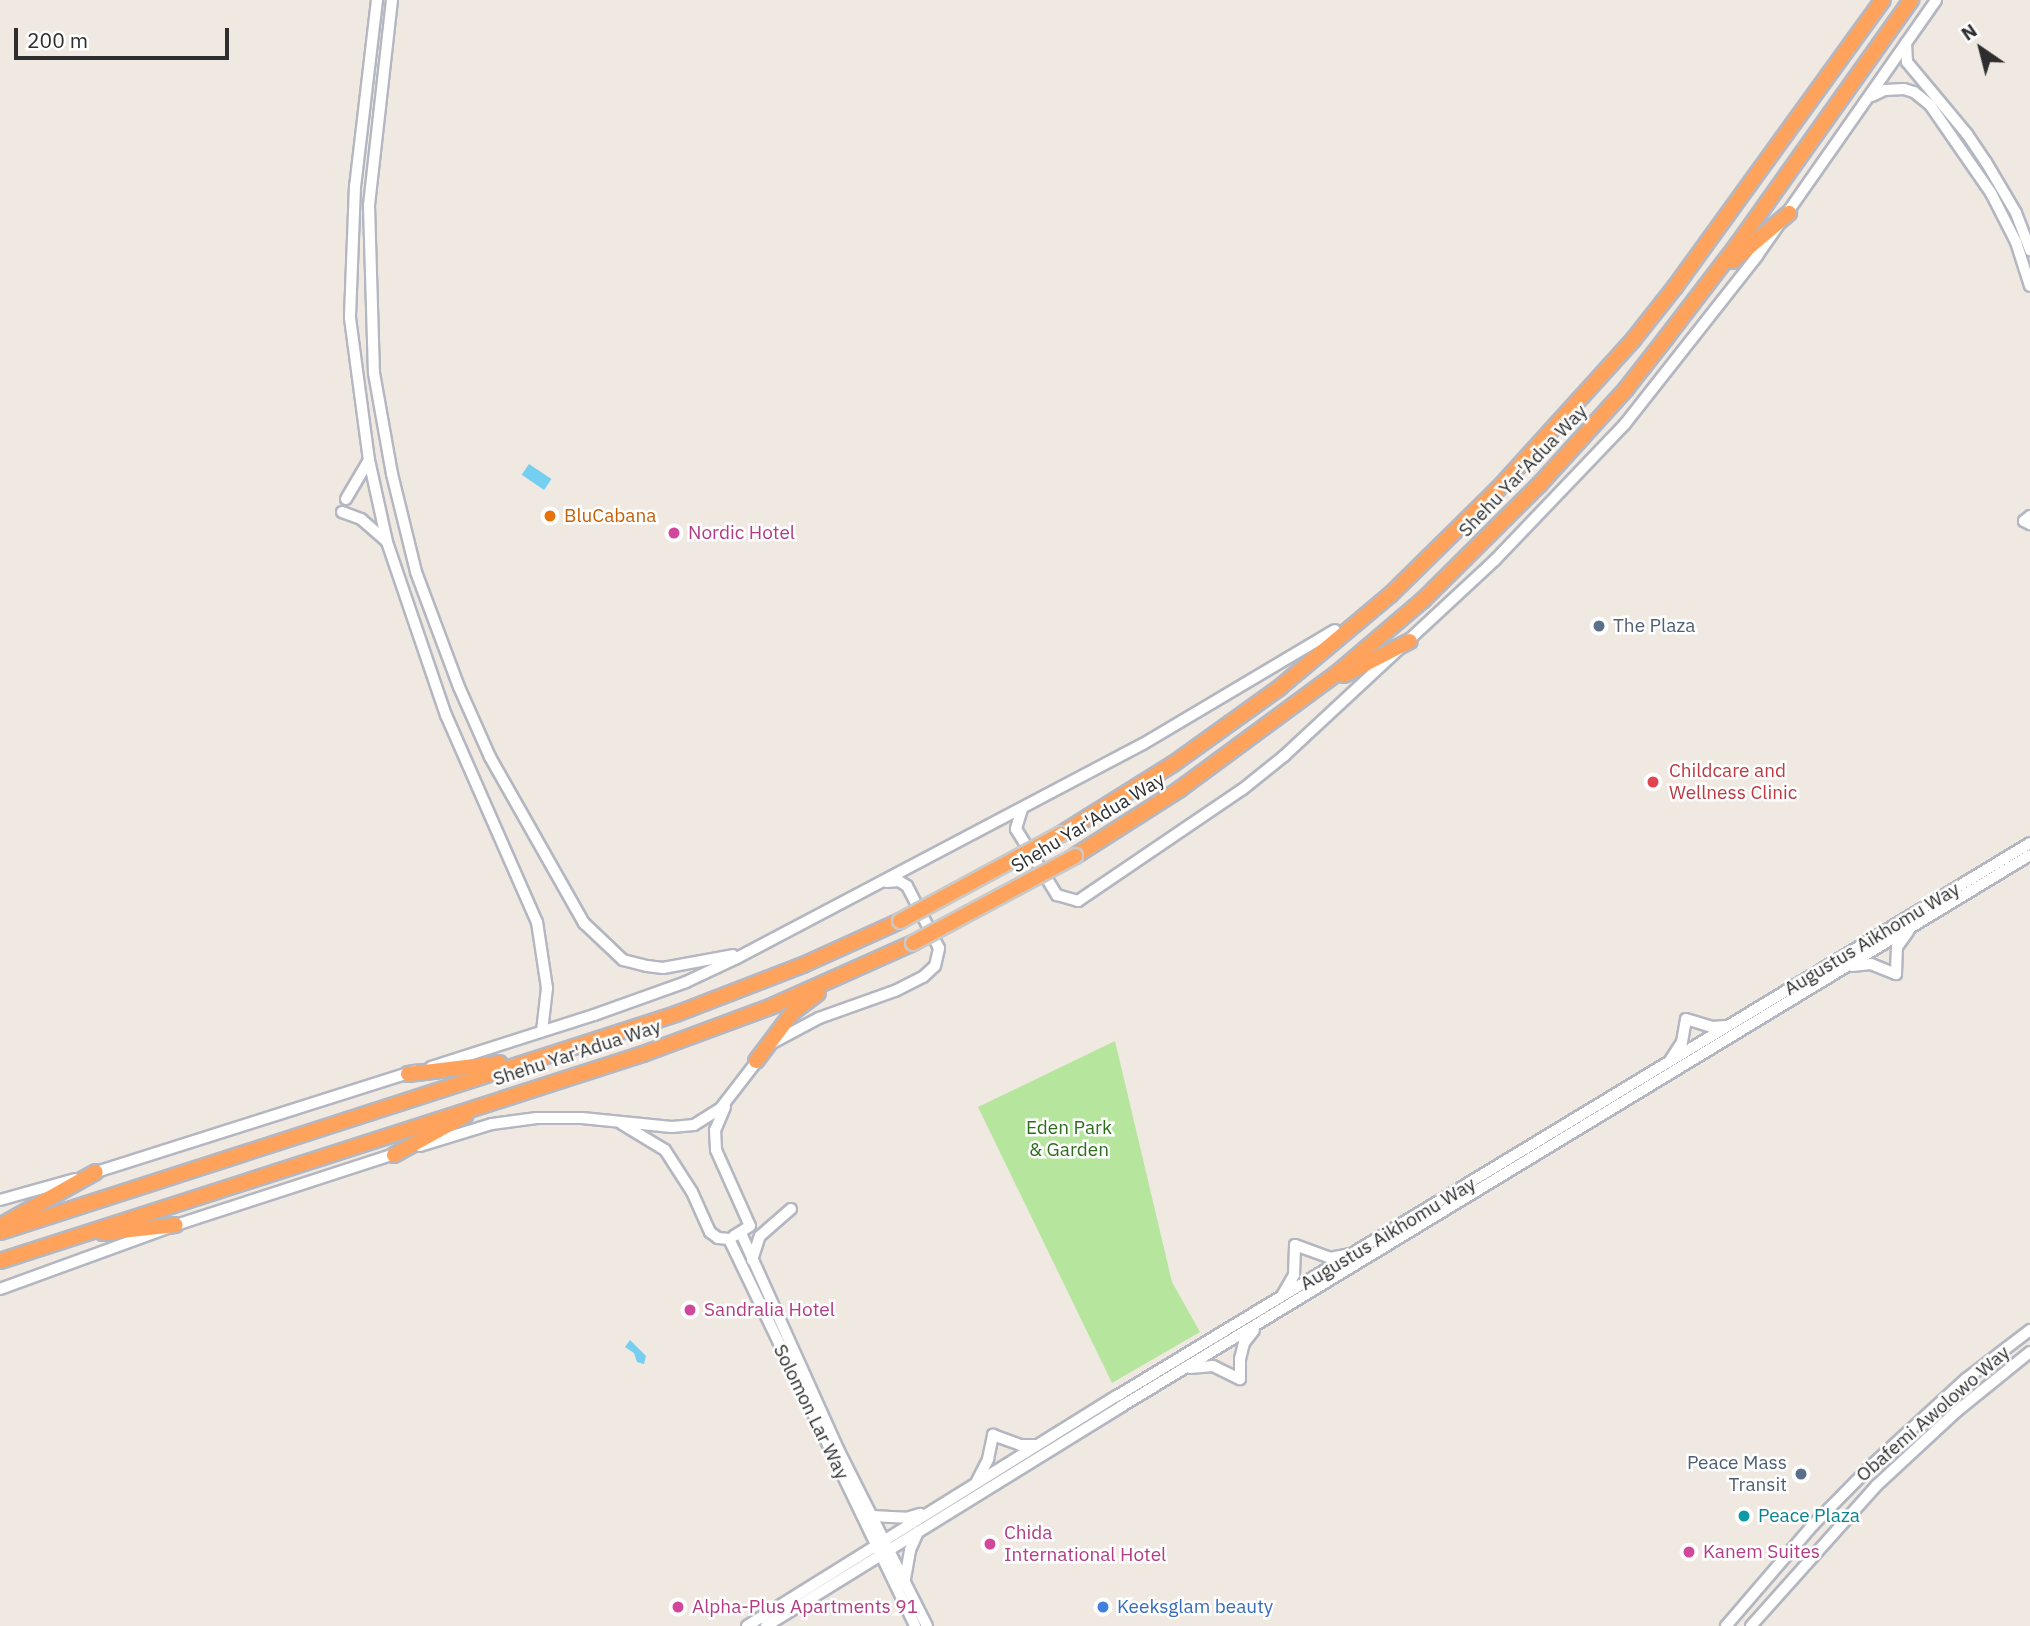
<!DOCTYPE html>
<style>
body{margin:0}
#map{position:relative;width:2030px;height:1626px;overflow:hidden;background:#efe9e1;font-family:"IBM Plex Sans",sans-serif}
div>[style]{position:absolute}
.green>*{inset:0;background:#b6e59e}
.water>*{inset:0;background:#75cff0;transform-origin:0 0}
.roads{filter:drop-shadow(2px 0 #b4b7c1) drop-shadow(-2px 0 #b4b7c1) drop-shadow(0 2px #b4b7c1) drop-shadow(0 -2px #b4b7c1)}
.secondary>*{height:10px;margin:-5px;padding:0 5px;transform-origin:5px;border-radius:5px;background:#fff}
.highway>*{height:14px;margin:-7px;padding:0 7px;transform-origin:7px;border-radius:7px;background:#ffa35c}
.bridges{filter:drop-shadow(2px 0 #c9c9c9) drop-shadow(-2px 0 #c9c9c9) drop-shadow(0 2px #c9c9c9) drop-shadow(0 -2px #c9c9c9)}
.highway-bridge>*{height:14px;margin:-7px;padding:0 7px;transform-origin:7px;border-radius:7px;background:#ffa35c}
.dots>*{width:19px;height:19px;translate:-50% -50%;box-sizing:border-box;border:4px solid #fff;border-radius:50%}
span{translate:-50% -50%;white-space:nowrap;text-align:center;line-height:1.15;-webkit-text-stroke:5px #fff;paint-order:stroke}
.street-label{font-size:19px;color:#2e2e2e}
.food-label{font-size:19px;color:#c56008}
.left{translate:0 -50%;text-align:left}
.hotel-label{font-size:19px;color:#b23c85}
.service-label{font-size:19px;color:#4e5e75}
.right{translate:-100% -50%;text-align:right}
.health-label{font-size:19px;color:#be3a42}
.park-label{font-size:19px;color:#2c6e1b}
.culture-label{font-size:19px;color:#0d838f}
.shop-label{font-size:19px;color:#366cbe}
.north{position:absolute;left:1946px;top:14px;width:70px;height:70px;-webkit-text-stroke:5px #fff;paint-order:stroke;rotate:325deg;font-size:19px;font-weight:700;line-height:28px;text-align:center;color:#2e2e2e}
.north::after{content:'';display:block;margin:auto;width:24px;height:32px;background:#2e2e2e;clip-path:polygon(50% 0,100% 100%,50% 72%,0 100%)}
.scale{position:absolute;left:14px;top:28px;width:215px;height:32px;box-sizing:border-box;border:4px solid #2e2e2e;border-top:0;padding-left:9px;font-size:21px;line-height:24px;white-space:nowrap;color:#2e2e2e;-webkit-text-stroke:5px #fff;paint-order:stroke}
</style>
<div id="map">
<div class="green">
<i style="clip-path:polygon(1115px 1041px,1172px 1282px,1200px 1332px,1112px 1383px,978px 1107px)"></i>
</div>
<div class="water">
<i style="left:529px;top:464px;width:27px;height:13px;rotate:34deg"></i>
<i style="clip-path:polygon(630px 1340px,646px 1356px,644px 1364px,637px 1362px,634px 1353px,625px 1347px)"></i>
</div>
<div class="roads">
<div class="secondary">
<i style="left:377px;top:0;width:187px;rotate:96.7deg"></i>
<i style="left:355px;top:186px;width:132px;rotate:92.2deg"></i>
<i style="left:350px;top:318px;width:143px;rotate:82.4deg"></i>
<i style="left:369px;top:460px;width:84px;rotate:77.6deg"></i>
<i style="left:387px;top:542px;width:183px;rotate:71.2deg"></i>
<i style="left:446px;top:715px;width:226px;rotate:66.3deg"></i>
<i style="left:537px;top:922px;width:67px;rotate:81.4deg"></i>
<i style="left:547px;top:988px;width:43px;rotate:96.6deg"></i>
<i style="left:392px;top:0;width:207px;rotate:96.4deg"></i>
<i style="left:369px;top:206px;width:167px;rotate:88.3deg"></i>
<i style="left:374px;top:373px;width:103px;rotate:79.9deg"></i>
<i style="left:392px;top:474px;width:101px;rotate:76.2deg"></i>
<i style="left:416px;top:572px;width:123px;rotate:69.5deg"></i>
<i style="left:459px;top:687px;width:77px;rotate:66.1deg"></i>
<i style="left:490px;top:757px;width:191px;rotate:60.5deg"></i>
<i style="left:584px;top:923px;width:54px;rotate:43.5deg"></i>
<i style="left:623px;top:960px;width:25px;rotate:14deg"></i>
<i style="left:647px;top:966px;width:16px;rotate:7deg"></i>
<i style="left:663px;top:968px;width:71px;rotate:-10.5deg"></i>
<i style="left:1906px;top:43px;width:19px;rotate:87deg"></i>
<i style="left:1907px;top:62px;width:94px;rotate:50.2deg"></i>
<i style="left:1967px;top:134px;width:34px;rotate:56deg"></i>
<i style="left:1986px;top:162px;width:59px;rotate:59.5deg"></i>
<i style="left:2016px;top:213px;width:40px;rotate:69deg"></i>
<i style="left:1872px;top:96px;width:14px;rotate:-25deg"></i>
<i style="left:1885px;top:90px;width:19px;rotate:-3deg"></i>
<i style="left:1904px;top:89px;width:10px;rotate:17deg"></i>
<i style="left:1914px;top:92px;width:21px;rotate:39deg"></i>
<i style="left:1930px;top:105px;width:107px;rotate:55.3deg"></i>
<i style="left:1991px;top:193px;width:55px;rotate:63deg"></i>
<i style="left:2016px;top:242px;width:46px;rotate:72.3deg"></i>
<i style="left:346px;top:499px;width:45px;rotate:-59.5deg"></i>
<i style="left:342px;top:512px;width:20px;rotate:20deg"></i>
<i style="left:361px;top:519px;width:32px;rotate:41deg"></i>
<i style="left:2030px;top:516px;width:8px;rotate:140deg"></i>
<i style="left:2024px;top:521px;width:7px;rotate:27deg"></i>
<i style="left:1022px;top:809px;width:21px;rotate:107deg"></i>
<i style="left:1016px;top:829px;width:78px;rotate:58.2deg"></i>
<i style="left:1057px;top:895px;width:22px;rotate:16deg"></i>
<i style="left:1078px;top:901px;width:199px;rotate:-34.2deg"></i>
<i style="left:1243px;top:789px;width:53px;rotate:-38.8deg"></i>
<i style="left:1284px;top:756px;width:288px;rotate:-42.9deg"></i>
<i style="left:1495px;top:560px;width:188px;rotate:-46.3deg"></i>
<i style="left:1625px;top:424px;width:214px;rotate:-51.8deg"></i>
<i style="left:1757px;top:256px;width:312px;rotate:-55deg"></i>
<i style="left:1852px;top:966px;width:19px;rotate:-6deg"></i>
<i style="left:1871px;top:964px;width:27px;rotate:22deg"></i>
<i style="left:1896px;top:974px;width:27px;rotate:-88deg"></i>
<i style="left:1897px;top:947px;width:19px;rotate:-54deg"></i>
<i style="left:774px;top:1042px;width:51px;rotate:-28.1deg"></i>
<i style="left:819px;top:1018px;width:81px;rotate:-19.6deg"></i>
<i style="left:895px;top:991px;width:31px;rotate:-27deg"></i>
<i style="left:923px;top:977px;width:16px;rotate:-43deg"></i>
<i style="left:935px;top:966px;width:18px;rotate:-77deg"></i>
<i style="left:939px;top:948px;width:70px;rotate:-117.3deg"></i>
<i style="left:907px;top:886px;width:9px;rotate:-148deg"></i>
<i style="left:899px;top:881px;width:12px;rotate:175deg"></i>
<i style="left:1671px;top:1059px;width:20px;rotate:-57deg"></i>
<i style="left:1682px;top:1042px;width:23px;rotate:-80deg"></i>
<i style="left:1686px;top:1019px;width:27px;rotate:17deg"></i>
<i style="left:1712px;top:1027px;width:14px;rotate:-4deg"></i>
<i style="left:431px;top:1067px;width:171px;rotate:-17.7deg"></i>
<i style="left:594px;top:1015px;width:98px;rotate:-19.7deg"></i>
<i style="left:686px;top:982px;width:54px;rotate:-25.1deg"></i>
<i style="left:735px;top:959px;width:461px;rotate:-27.8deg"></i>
<i style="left:1143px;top:744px;width:223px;rotate:-30.7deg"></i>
<i style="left:725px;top:1107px;width:25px;rotate:113deg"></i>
<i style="left:715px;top:1130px;width:20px;rotate:87deg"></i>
<i style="left:716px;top:1150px;width:83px;rotate:65.9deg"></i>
<i style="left:750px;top:1226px;width:19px;rotate:148deg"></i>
<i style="left:622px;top:1124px;width:50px;rotate:31.2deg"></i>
<i style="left:665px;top:1150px;width:50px;rotate:57.3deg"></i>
<i style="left:692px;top:1192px;width:44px;rotate:65.8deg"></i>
<i style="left:710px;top:1232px;width:10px;rotate:37deg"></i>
<i style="left:718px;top:1238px;width:11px;rotate:5deg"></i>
<i style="left:420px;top:1146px;width:75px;rotate:-17deg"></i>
<i style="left:492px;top:1124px;width:45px;rotate:-7.6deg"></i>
<i style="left:537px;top:1118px;width:45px"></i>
<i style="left:582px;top:1118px;width:90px;rotate:5.7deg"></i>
<i style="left:672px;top:1127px;width:22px;rotate:-5deg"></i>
<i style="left:694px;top:1125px;width:31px;rotate:-32deg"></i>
<i style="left:720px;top:1109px;width:67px;rotate:-52.3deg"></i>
<i style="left:90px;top:1174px;width:341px;rotate:-17.6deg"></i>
<i style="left:0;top:1200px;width:78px;rotate:-15.6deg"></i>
<i style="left:741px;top:1233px;width:237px;rotate:65.8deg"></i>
<i style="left:838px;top:1449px;width:198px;rotate:63.3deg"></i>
<i style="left:729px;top:1239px;width:429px;rotate:64.3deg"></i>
<i style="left:752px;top:1260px;width:25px;rotate:-72deg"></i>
<i style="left:760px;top:1236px;width:41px;rotate:-41.1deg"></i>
<i style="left:0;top:1289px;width:187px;rotate:-20deg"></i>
<i style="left:176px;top:1225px;width:237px;rotate:-18deg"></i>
<i style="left:1283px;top:1294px;width:22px;rotate:-60deg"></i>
<i style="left:1294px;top:1275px;width:30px;rotate:-88deg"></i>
<i style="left:1295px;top:1245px;width:37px;rotate:20deg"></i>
<i style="left:1330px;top:1258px;width:20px;rotate:-11deg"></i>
<i style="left:1190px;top:1368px;width:23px;rotate:-5deg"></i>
<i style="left:1213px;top:1366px;width:30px;rotate:26deg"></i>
<i style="left:1240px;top:1379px;width:20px;rotate:-90deg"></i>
<i style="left:1240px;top:1359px;width:16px;rotate:-76deg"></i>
<i style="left:1244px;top:1343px;width:16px;rotate:-52deg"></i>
<i style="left:977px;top:1481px;width:25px;rotate:-63deg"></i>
<i style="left:988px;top:1459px;width:25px;rotate:-78deg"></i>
<i style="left:993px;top:1435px;width:29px;rotate:20deg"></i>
<i style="left:1020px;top:1445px;width:17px"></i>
<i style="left:872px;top:1516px;width:34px;rotate:3deg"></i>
<i style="left:906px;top:1518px;width:15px;rotate:-16deg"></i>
<i style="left:905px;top:1579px;width:29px;rotate:-80deg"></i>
<i style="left:910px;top:1550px;width:20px;rotate:-66deg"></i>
<i style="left:747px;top:1626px;width:436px;rotate:-31.9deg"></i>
<i style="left:1117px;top:1396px;width:1067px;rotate:-31.2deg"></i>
<i style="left:766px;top:1626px;width:418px;rotate:-31.7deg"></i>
<i style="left:1122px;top:1406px;width:1062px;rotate:-31.25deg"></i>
<i style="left:1726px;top:1626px;width:133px;rotate:-49.3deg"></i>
<i style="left:1813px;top:1525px;width:84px;rotate:-45.5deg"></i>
<i style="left:1872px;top:1465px;width:127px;rotate:-42.5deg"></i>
<i style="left:1966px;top:1379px;width:81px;rotate:-37.4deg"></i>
<i style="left:1751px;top:1626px;width:188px;rotate:-48.2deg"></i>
<i style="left:1876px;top:1486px;width:110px;rotate:-42.8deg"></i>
<i style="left:1957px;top:1411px;width:94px;rotate:-38.9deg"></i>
</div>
<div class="highway">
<i style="left:1733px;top:261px;width:74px;rotate:-40.6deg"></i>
<i style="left:1344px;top:675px;width:74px;rotate:-27.3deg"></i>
<i style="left:1061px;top:834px;width:132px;rotate:-32deg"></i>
<i style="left:1173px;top:764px;width:130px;rotate:-35.6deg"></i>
<i style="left:1279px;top:688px;width:145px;rotate:-40deg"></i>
<i style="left:1390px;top:595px;width:151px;rotate:-44.5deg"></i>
<i style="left:1498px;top:489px;width:201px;rotate:-47.8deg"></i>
<i style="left:1633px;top:340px;width:68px;rotate:-51.6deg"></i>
<i style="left:1675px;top:287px;width:354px;rotate:-54.1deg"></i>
<i style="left:1075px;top:856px;width:125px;rotate:-32.5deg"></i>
<i style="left:1180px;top:789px;width:194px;rotate:-36.4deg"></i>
<i style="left:1336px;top:674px;width:114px;rotate:-40.4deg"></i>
<i style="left:1423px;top:600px;width:163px;rotate:-44.8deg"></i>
<i style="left:1539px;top:485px;width:130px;rotate:-47.8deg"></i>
<i style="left:1626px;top:389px;width:65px;rotate:-51.9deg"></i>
<i style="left:1666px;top:338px;width:117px;rotate:-52.6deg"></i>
<i style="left:1737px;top:245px;width:301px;rotate:-54.6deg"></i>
<i style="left:756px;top:1061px;width:61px;rotate:-52.9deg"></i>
<i style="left:793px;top:1012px;width:31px;rotate:-37deg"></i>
<i style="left:408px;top:1074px;width:92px;rotate:-6.9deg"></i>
<i style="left:394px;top:1155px;width:82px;rotate:-29.1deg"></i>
<i style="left:5px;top:1223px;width:104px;rotate:-29.3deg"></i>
<i style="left:0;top:1232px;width:710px;rotate:-17.87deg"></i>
<i style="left:676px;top:1014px;width:136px;rotate:-21.1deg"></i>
<i style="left:803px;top:965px;width:107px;rotate:-24.4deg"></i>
<i style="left:103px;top:1233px;width:73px;rotate:-6.3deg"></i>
<i style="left:0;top:1261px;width:675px;rotate:-17.84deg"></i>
<i style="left:643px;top:1054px;width:135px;rotate:-20.3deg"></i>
<i style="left:770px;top:1007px;width:157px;rotate:-24.1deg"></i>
</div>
</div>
<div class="bridges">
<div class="highway-bridge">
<i style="left:900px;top:921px;width:183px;rotate:-28.4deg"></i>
<i style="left:913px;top:943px;width:184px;rotate:-28.2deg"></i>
</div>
</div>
<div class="dots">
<i style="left:550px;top:516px;background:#e8710a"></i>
<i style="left:674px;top:533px;background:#d1479c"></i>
<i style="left:1599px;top:626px;background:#5c6f8a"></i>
<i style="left:1653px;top:782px;background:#e0444e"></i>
<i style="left:690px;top:1310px;background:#d1479c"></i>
<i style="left:1801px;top:1474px;background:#5c6f8a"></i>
<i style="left:1744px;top:1516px;background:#0f9aa8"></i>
<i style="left:990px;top:1544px;background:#d1479c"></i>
<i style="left:1689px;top:1552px;background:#d1479c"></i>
<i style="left:678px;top:1607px;background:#d1479c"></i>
<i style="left:1103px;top:1607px;background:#3f7fe0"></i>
</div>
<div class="street-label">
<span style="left:1523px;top:471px;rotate:-46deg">Shehu Yar'Adua Way</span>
<span style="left:1088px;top:823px;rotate:-31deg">Shehu Yar'Adua Way</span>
<span style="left:1872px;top:939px;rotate:-31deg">Augustus Aikhomu Way</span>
<span style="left:577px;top:1053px;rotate:-18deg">Shehu Yar'Adua Way</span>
<span style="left:1388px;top:1234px;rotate:-31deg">Augustus Aikhomu Way</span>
<span style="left:811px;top:1412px;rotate:64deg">Solomon Lar Way</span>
<span style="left:1933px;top:1414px;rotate:-41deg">Obafemi Awolowo Way</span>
</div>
<div class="food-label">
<span class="left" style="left:564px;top:516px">BluCabana</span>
</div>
<div class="hotel-label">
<span class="left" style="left:688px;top:533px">Nordic Hotel</span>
<span class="left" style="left:704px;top:1310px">Sandralia Hotel</span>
<span class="left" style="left:1004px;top:1544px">Chida<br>International Hotel</span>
<span class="left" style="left:1703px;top:1552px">Kanem Suites</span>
<span class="left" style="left:692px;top:1607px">Alpha-Plus Apartments 91</span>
</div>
<div class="service-label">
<span class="left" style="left:1613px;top:626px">The Plaza</span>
<span class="right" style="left:1787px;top:1474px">Peace Mass<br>Transit</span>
</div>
<div class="health-label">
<span class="left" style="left:1669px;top:782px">Childcare and<br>Wellness Clinic</span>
</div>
<div class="park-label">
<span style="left:1069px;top:1139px">Eden Park<br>&amp; Garden</span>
</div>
<div class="culture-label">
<span class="left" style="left:1758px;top:1516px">Peace Plaza</span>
</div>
<div class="shop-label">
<span class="left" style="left:1117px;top:1607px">Keeksglam beauty</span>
</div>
<div class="north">N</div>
<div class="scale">200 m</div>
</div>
